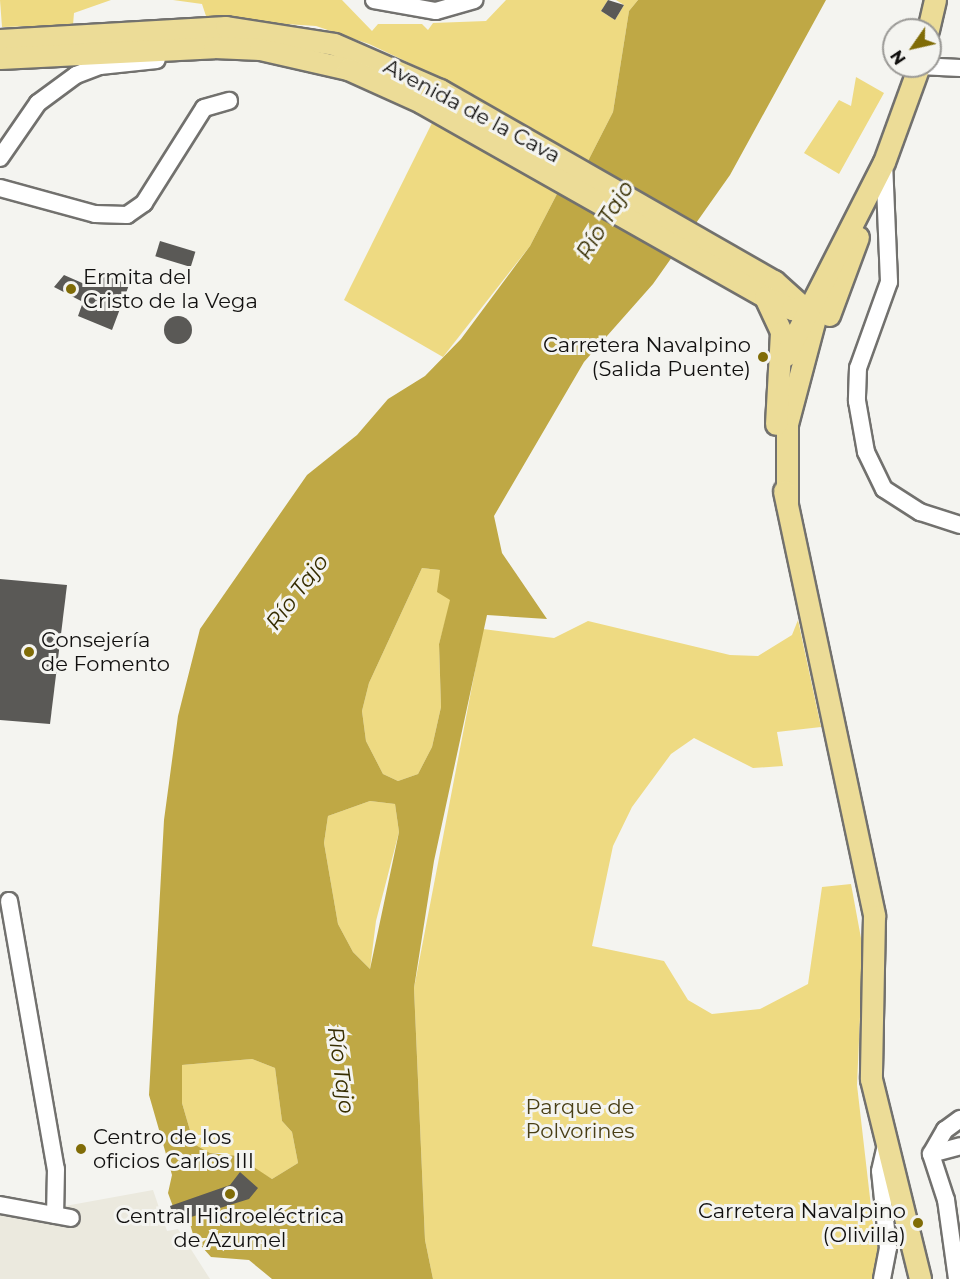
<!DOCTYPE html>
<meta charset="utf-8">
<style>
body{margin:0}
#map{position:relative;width:960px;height:1279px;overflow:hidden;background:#f4f4f0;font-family:Montserrat,sans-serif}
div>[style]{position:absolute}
.built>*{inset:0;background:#ebe9de}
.green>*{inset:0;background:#eeda82}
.water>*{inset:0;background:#bfa845}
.building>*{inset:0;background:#5a5956;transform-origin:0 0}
.round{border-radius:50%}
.roads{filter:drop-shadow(2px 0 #72716e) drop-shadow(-2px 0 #72716e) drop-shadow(0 2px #72716e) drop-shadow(0 -2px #72716e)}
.minor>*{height:16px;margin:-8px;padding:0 8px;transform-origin:8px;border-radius:8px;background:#fff}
.major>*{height:21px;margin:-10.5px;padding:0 10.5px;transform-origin:10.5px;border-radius:10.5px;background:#ecdc97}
.dots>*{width:16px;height:16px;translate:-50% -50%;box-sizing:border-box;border:3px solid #f4f4f0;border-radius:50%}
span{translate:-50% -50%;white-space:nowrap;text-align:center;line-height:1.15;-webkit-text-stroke:6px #f4f4f0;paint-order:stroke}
.street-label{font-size:21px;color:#121110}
.poi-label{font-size:21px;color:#121110}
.left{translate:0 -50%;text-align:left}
.right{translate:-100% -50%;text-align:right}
.park-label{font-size:21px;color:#493f16}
.water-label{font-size:22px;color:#362d01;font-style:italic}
.north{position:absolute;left:882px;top:18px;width:60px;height:60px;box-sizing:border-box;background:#f4f4f0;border:2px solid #9a9996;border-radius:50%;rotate:236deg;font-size:16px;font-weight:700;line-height:24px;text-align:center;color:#121110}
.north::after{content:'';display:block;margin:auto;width:21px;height:27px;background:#806c07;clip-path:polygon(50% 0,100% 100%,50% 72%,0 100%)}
</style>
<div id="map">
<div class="built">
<i style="clip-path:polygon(153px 1190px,167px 1231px,178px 1229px,210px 1279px,0 1279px,0 1197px,65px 1206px)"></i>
</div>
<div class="green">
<i style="clip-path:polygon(0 0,111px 0,74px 13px,73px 25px,2px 27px)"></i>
<i style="clip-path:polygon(173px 0,342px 0,372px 31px,378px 24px,422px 24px,428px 30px,433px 23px,486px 21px,506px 0,608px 0,601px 11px,615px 20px,624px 5px,616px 0,638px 0,629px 11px,613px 112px,588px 161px,452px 83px,369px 44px,316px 26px,207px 19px,202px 4px)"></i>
<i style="clip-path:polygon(856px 77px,884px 93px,839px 174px,804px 153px,839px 100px,851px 106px)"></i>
<i style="clip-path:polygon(433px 121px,558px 192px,530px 246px,443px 357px,344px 300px)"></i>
<i style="clip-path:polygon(422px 568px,440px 570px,451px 600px,439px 644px,441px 707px,432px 747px,418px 774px,398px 781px,383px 774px,366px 741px,362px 711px,369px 683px)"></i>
<i style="clip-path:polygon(798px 620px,821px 727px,777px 732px,783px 766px,753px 768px,694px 738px,671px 754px,632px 807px,613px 846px,592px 946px,664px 961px,688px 1000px,712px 1014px,760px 1009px,808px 984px,822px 887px,851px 884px,863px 949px,857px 1085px,873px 1224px,879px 1236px,874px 1279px,433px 1279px,425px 1240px,414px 988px,483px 629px,554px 638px,588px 621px,730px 655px,758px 656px,792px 635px)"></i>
<i style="clip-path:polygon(370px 801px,395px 804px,399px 832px,376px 921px,370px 969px,353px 952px,338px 924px,324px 843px,328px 816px)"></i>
<i style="clip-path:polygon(252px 1059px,275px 1068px,282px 1121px,292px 1132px,298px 1163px,272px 1179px,227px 1153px,210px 1153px,194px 1144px,182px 1103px,182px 1065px)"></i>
</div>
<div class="water">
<i style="clip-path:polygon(evenodd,638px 0,826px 0,730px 175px,653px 284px,584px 362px,494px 516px,502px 553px,547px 619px,487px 615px,434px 861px,414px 988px,425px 1240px,433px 1279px,272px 1279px,249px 1260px,211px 1257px,194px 1238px,189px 1220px,179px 1223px,168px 1193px,172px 1175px,149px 1095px,164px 820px,178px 716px,200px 629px,307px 475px,357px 435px,388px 399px,425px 376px,461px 339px,530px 246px,558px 192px,588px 161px,613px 112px,629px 11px,638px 0,422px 568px,440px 570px,437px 592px,450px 600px,439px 644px,441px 707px,432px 747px,418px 774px,398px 781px,383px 774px,366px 741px,362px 711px,369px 683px,422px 568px,638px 0,370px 801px,395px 804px,399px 832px,370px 969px,353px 952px,338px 924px,324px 843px,328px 816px,370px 801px,638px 0,252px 1059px,275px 1068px,282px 1121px,292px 1132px,298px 1163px,272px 1179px,237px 1156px,210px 1153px,194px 1144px,182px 1103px,182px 1065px,252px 1059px)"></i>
</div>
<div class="building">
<i style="clip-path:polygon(608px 0,624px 5px,615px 20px,601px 11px)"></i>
<i style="left:160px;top:241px;width:37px;height:16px;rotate:17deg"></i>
<i style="clip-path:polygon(95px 271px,129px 285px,112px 330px,78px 316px,83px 302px,54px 287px,64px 275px,89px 286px)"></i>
<i class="round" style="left:164px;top:316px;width:28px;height:28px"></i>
<i style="clip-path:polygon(0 579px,67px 585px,50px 724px,0 720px)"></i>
<i style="clip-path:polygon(240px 1172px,258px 1188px,249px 1199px,175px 1222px,170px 1206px,230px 1185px)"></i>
</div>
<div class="roads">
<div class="minor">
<i style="left:374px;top:0;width:63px;rotate:10.1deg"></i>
<i style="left:436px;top:11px;width:40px;rotate:-16deg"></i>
<i style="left:919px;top:66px;width:41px;rotate:2.8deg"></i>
<i style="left:0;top:158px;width:67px;rotate:-55.4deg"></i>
<i style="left:38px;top:103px;width:47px;rotate:-36.4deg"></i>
<i style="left:76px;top:75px;width:26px;rotate:-21deg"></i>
<i style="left:100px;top:66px;width:57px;rotate:-6deg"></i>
<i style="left:884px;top:162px;width:120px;rotate:87.6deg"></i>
<i style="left:889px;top:282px;width:91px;rotate:109.8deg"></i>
<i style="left:858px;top:368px;width:33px;rotate:92deg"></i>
<i style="left:857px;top:401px;width:52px;rotate:80deg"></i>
<i style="left:866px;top:452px;width:41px;rotate:64.1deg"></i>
<i style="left:884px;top:489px;width:43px;rotate:32.6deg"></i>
<i style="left:920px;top:512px;width:42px;rotate:18deg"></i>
<i style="left:0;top:188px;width:98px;rotate:15.3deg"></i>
<i style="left:95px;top:214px;width:32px;rotate:2deg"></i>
<i style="left:127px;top:215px;width:21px;rotate:-35deg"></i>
<i style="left:144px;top:203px;width:112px;rotate:-57.7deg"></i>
<i style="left:204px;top:108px;width:26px;rotate:-16deg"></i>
<i style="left:9px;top:901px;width:272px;rotate:80.1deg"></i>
<i style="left:56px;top:1169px;width:46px;rotate:91.2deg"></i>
<i style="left:931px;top:1154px;width:30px;rotate:-15deg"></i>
<i style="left:0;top:1205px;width:72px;rotate:10.4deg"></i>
<i style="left:882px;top:1279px;width:32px;rotate:-79deg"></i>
<i style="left:888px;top:1248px;width:77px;rotate:-95.9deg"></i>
<i style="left:880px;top:1171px;width:26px;rotate:-77deg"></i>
<i style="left:957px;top:1279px;width:80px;rotate:-97.9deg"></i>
<i style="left:946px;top:1200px;width:48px;rotate:-108.1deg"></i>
<i style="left:931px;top:1154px;width:28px;rotate:-60deg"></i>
<i style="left:945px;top:1130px;width:19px;rotate:-36deg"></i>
</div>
<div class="major">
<i style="left:928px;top:30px;width:31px;rotate:-77deg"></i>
<i style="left:0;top:40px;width:226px;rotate:-3.3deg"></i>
<i style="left:226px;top:27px;width:109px;rotate:8.9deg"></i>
<i style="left:334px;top:44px;width:116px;rotate:23.5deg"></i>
<i style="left:440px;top:90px;width:385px;rotate:29.8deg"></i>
<i style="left:774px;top:281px;width:55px;rotate:42.1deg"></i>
<i style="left:815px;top:318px;width:110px;rotate:104.8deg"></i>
<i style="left:787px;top:424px;width:80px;rotate:90deg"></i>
<i style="left:0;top:58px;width:214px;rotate:-2.9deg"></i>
<i style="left:214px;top:47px;width:46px;rotate:2.5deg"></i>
<i style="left:260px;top:49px;width:90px;rotate:12.8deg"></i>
<i style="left:348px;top:69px;width:80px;rotate:24.3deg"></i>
<i style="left:421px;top:102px;width:395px;rotate:29.5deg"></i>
<i style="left:765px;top:297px;width:30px;rotate:24deg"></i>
<i style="left:792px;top:309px;width:40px;rotate:-10deg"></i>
<i style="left:765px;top:297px;width:38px;rotate:65deg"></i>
<i style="left:781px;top:332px;width:92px;rotate:93.1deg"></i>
<i style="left:829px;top:315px;width:83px;rotate:-69.6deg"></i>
<i style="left:785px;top:356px;width:218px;rotate:-63deg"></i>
<i style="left:884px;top:162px;width:102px;rotate:-70deg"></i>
<i style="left:784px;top:491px;width:434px;rotate:78deg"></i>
<i style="left:874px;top:916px;width:163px;rotate:91.1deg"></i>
<i style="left:871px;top:1079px;width:206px;rotate:76.2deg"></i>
</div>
</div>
<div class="dots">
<i style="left:71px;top:289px;background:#806c07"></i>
<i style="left:763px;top:357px;background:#806c07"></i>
<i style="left:29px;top:652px;background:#806c07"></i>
<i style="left:81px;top:1149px;background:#806c07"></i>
<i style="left:230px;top:1194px;background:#806c07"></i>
<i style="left:918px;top:1223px;background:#806c07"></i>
</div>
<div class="street-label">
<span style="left:472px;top:111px;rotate:28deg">Avenida de la Cava</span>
</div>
<div class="poi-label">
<span class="left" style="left:83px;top:289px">Ermita del<br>Cristo de la Vega</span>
<span class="right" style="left:751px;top:357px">Carretera Navalpino<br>(Salida Puente)</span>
<span class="left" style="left:41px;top:652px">Consejería<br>de Fomento</span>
<span class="left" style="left:93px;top:1149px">Centro de los<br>oficios Carlos III</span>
<span class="right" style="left:906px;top:1223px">Carretera Navalpino<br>(Olivilla)</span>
<span style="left:230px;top:1228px">Central Hidroeléctrica<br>de Azumel</span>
</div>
<div class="park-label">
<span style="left:580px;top:1119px">Parque de<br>Polvorines</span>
</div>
<div class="water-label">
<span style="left:605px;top:220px;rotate:-58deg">Río Tajo</span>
<span style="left:297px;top:592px;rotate:-53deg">Río Tajo</span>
<span style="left:341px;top:1070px;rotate:82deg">Río Tajo</span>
</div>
<div class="north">N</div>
</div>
